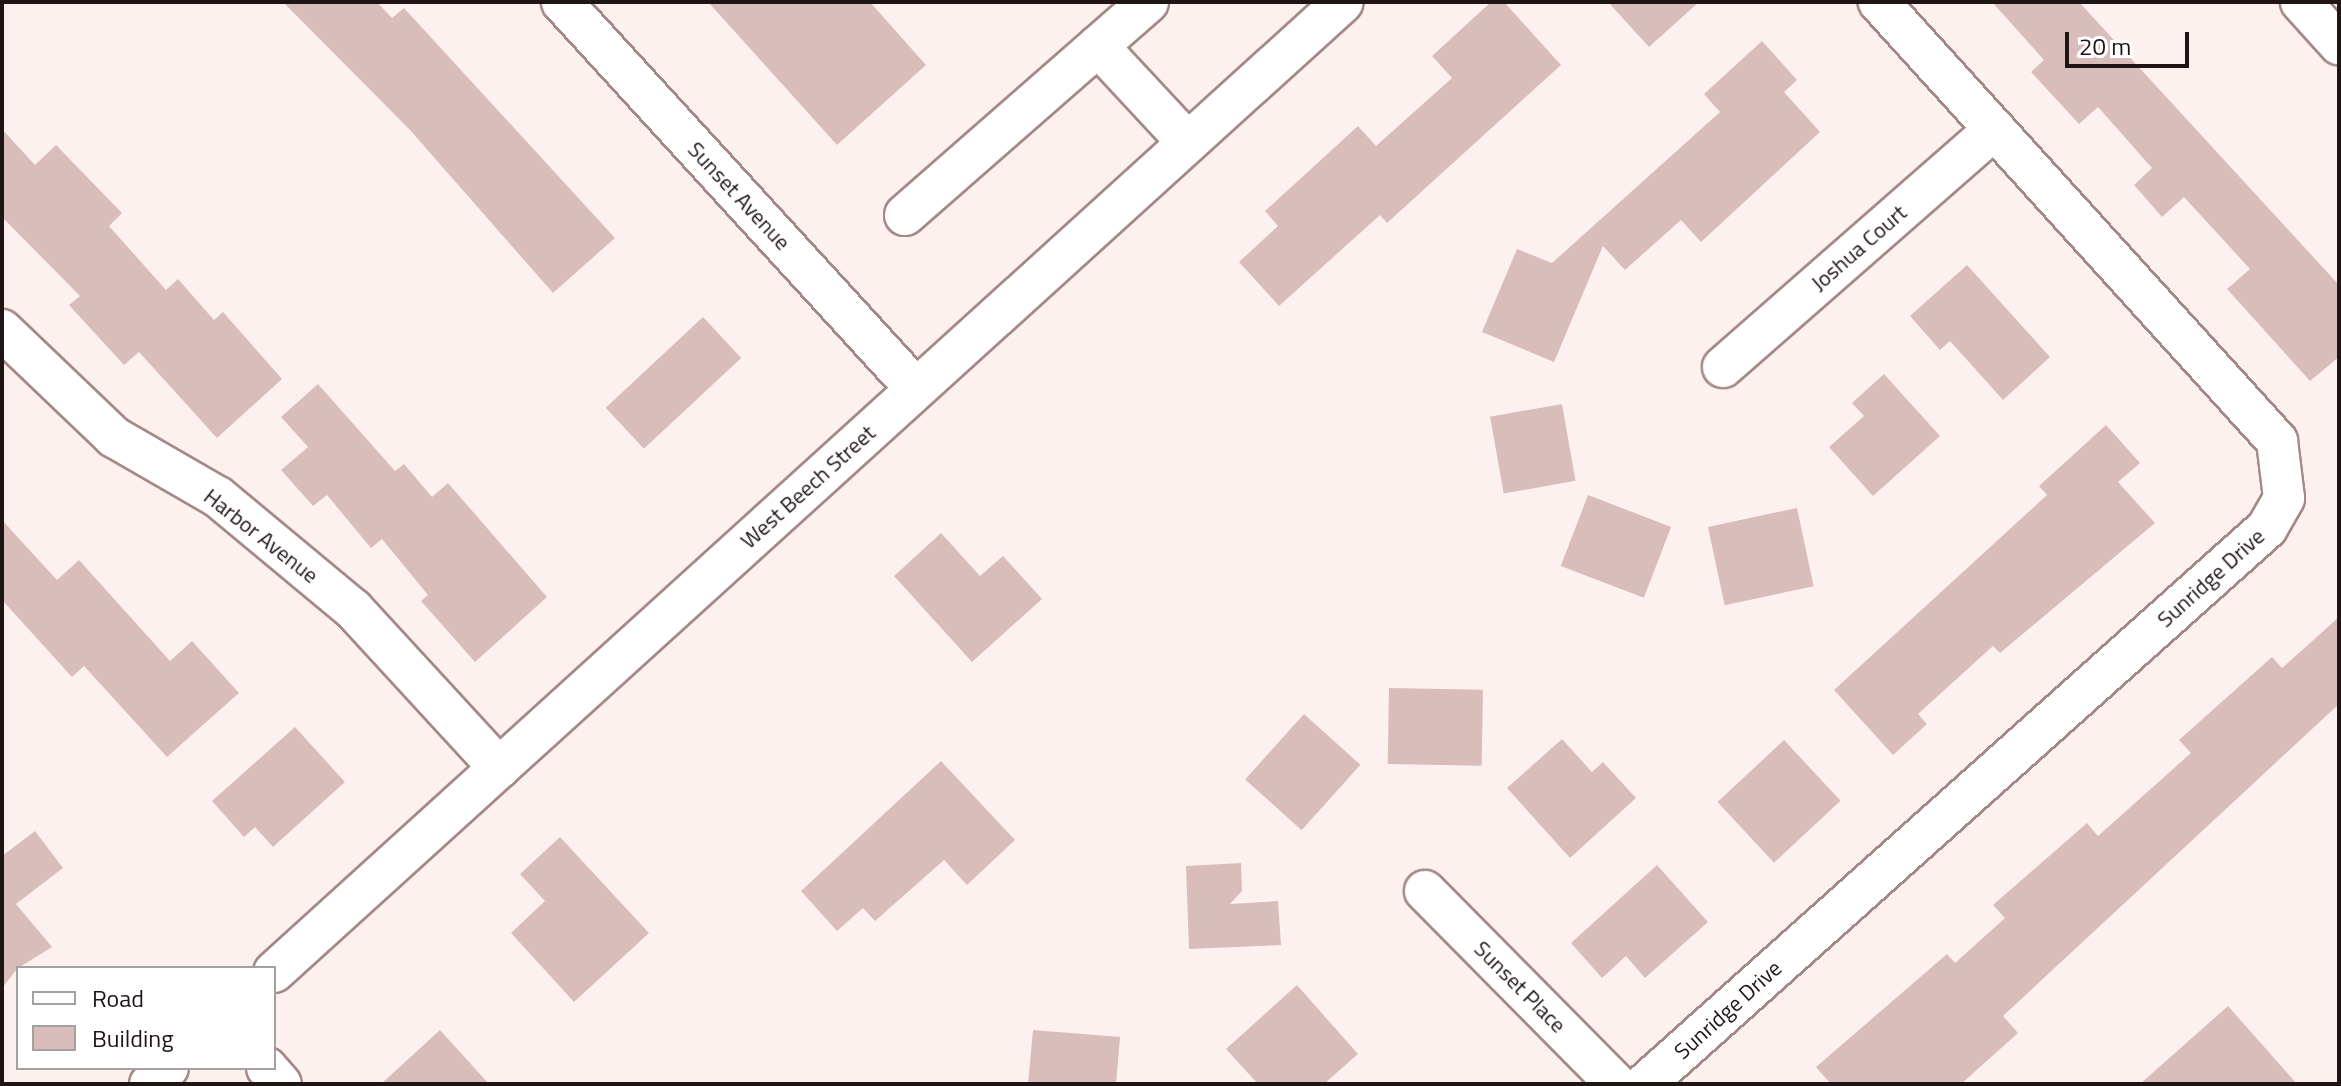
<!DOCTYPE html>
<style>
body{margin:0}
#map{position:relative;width:2341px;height:1086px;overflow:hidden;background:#fdf1f0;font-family:"Titillium Web",sans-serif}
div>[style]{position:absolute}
.building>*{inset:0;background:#d8bdba;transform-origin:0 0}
.roads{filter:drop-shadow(2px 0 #a48a87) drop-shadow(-2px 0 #a48a87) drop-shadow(0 2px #a48a87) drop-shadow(0 -2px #a48a87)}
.minor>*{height:40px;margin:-20px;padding:0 20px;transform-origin:20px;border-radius:20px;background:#fff}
span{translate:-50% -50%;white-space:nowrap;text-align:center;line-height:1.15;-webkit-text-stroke:8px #fff;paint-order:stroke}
.street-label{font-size:22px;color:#1f1514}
.frame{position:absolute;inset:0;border:4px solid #1f1514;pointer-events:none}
.legend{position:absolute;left:16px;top:966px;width:260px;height:104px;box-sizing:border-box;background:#fff;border:2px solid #a5a1a1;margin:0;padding:10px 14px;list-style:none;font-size:24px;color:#1f1514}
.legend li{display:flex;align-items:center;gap:16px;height:40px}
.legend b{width:40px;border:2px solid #a5a1a1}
.scale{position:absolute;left:2065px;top:32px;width:124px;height:36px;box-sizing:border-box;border:4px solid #1f1514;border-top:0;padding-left:10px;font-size:24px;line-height:28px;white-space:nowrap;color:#1f1514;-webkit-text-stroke:6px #fff;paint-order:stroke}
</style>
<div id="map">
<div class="building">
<i style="clip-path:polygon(283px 2px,377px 2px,392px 18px,404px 8px,615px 238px,553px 293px,410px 130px)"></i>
<i style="clip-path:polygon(708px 2px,870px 2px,926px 65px,837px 145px)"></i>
<i style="clip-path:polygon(1491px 2px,1504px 2px,1561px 65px,1387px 223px,1380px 215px,1279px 306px,1239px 262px,1278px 226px,1265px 211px,1358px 126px,1376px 146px,1452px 78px,1432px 56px)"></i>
<i style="clip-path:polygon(1608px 2px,1699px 2px,1649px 47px)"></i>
<i style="clip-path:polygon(1992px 2px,2079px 2px,2339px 285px,2339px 357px,2310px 381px,2227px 289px,2250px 269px,2184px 197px,2162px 217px,2134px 185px,2152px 168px,2098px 107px,2079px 124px,2031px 72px,2044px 60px)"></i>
<i style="clip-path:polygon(1762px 41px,1797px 80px,1784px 92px,1820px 132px,1701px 242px,1681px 220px,1625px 270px,1603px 246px,1554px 362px,1482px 332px,1517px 249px,1552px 263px,1720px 112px,1704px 94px)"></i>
<i style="clip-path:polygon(2px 129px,35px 165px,56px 145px,122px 213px,109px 226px,166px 290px,178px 279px,214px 320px,223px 312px,282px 379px,217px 438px,139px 352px,124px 365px,69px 305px,80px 296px,2px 217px)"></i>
<i style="clip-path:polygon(1967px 265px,2050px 357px,2003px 400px,1950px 341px,1940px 350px,1910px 316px)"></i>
<i style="left:703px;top:317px;width:56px;height:133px;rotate:47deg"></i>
<i style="clip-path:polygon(1884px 374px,1940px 436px,1873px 496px,1829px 447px,1864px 416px,1852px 403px)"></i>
<i style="clip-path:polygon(318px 384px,395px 471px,404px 464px,432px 497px,448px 483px,547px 597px,475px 662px,421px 601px,428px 595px,382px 539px,371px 548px,327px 495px,313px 506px,281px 470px,308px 447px,281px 417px)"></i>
<i style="left:1562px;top:404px;width:78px;height:73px;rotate:80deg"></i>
<i style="clip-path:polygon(2106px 425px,2140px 463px,2118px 482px,2155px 523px,2000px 653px,1993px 646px,1918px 714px,1927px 724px,1893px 755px,1834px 690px,2047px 495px,2039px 486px)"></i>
<i style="left:1588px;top:495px;width:89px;height:76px;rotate:21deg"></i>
<i style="left:1797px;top:508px;width:80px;height:91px;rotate:78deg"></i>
<i style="clip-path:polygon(2px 520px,57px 580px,79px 560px,170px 661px,192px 641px,239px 693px,167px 757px,84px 666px,72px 677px,2px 600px)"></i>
<i style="clip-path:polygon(941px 533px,980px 576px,1003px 556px,1042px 599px,972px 662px,894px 576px)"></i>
<i style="clip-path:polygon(2339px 617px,2339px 704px,2003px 1016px,2018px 1033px,1961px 1084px,1831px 1084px,1816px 1067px,1947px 954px,1955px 963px,2005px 918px,1993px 905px,2087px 823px,2098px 836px,2191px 753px,2179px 740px,2272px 657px,2282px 668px)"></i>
<i style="left:1389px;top:688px;width:94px;height:76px;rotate:1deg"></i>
<i style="left:1304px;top:714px;width:76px;height:88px;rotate:42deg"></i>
<i style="clip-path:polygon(295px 727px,345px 782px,273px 847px,255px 827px,244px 837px,212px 801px)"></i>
<i style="clip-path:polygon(1562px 739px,1592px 772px,1603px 762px,1636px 798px,1570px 858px,1507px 788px)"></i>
<i style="left:1784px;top:740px;width:83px;height:91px;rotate:47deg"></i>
<i style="clip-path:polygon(941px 761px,1015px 840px,967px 885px,944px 860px,875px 921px,863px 908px,837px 931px,801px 891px)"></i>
<i style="clip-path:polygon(35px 831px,63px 868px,16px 904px,52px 947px,18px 968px,2px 988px,2px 856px)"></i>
<i style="clip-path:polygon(560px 837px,649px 933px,574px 1002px,511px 933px,545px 901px,520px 874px)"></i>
<i style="clip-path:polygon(1241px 863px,1242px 891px,1230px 904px,1278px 901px,1281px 945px,1189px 949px,1186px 866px)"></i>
<i style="clip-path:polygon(1657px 865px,1708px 922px,1645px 978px,1626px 956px,1602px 978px,1571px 943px)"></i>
<i style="clip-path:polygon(1297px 985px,1358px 1054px,1324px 1084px,1258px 1084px,1226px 1049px)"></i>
<i style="clip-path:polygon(2228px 1006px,2297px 1084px,2140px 1084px)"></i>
<i style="clip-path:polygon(440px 1030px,489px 1084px,381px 1084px)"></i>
<i style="clip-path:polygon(1033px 1030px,1120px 1037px,1116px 1084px,1028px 1084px)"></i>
</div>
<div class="roads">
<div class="minor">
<i style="left:562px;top:2px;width:524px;rotate:47.55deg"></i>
<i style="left:2301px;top:2px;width:57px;rotate:47.9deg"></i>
<i style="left:1098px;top:46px;width:132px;rotate:47.1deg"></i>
<i style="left:905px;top:215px;width:323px;rotate:-41.2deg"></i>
<i style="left:2px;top:330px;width:155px;rotate:43.7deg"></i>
<i style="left:114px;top:437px;width:120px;rotate:30deg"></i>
<i style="left:218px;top:497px;width:175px;rotate:39.7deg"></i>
<i style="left:353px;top:609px;width:216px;rotate:47.4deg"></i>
<i style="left:1723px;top:367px;width:361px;rotate:-41.2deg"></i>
<i style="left:1425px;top:891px;width:272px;rotate:45.3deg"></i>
<i style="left:274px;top:972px;width:1443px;rotate:-42.22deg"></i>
<i style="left:267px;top:1068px;width:21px;rotate:49deg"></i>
<i style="left:150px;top:1084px;width:24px;rotate:-42deg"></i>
<i style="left:1645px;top:1084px;width:834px;rotate:-41.79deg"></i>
<i style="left:2267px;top:528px;width:34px;rotate:-60deg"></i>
<i style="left:2284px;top:498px;width:57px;rotate:-97deg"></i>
<i style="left:2277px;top:441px;width:593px;rotate:-132.2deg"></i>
</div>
</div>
<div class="street-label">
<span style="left:739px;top:196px;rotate:47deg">Sunset Avenue</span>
<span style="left:1859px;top:248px;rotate:-41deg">Joshua Court</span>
<span style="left:808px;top:487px;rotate:-42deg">West Beech Street</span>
<span style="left:261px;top:536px;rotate:38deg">Harbor Avenue</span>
<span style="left:2211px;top:578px;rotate:-42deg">Sunridge Drive</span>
<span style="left:1520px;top:987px;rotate:45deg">Sunset Place</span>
<span style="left:1728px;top:1010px;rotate:-42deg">Sunridge Drive</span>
</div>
<div class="frame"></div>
<ul class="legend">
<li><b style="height:10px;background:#fff"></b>Road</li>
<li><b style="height:22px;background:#d8bdba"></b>Building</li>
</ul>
<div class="scale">20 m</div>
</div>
